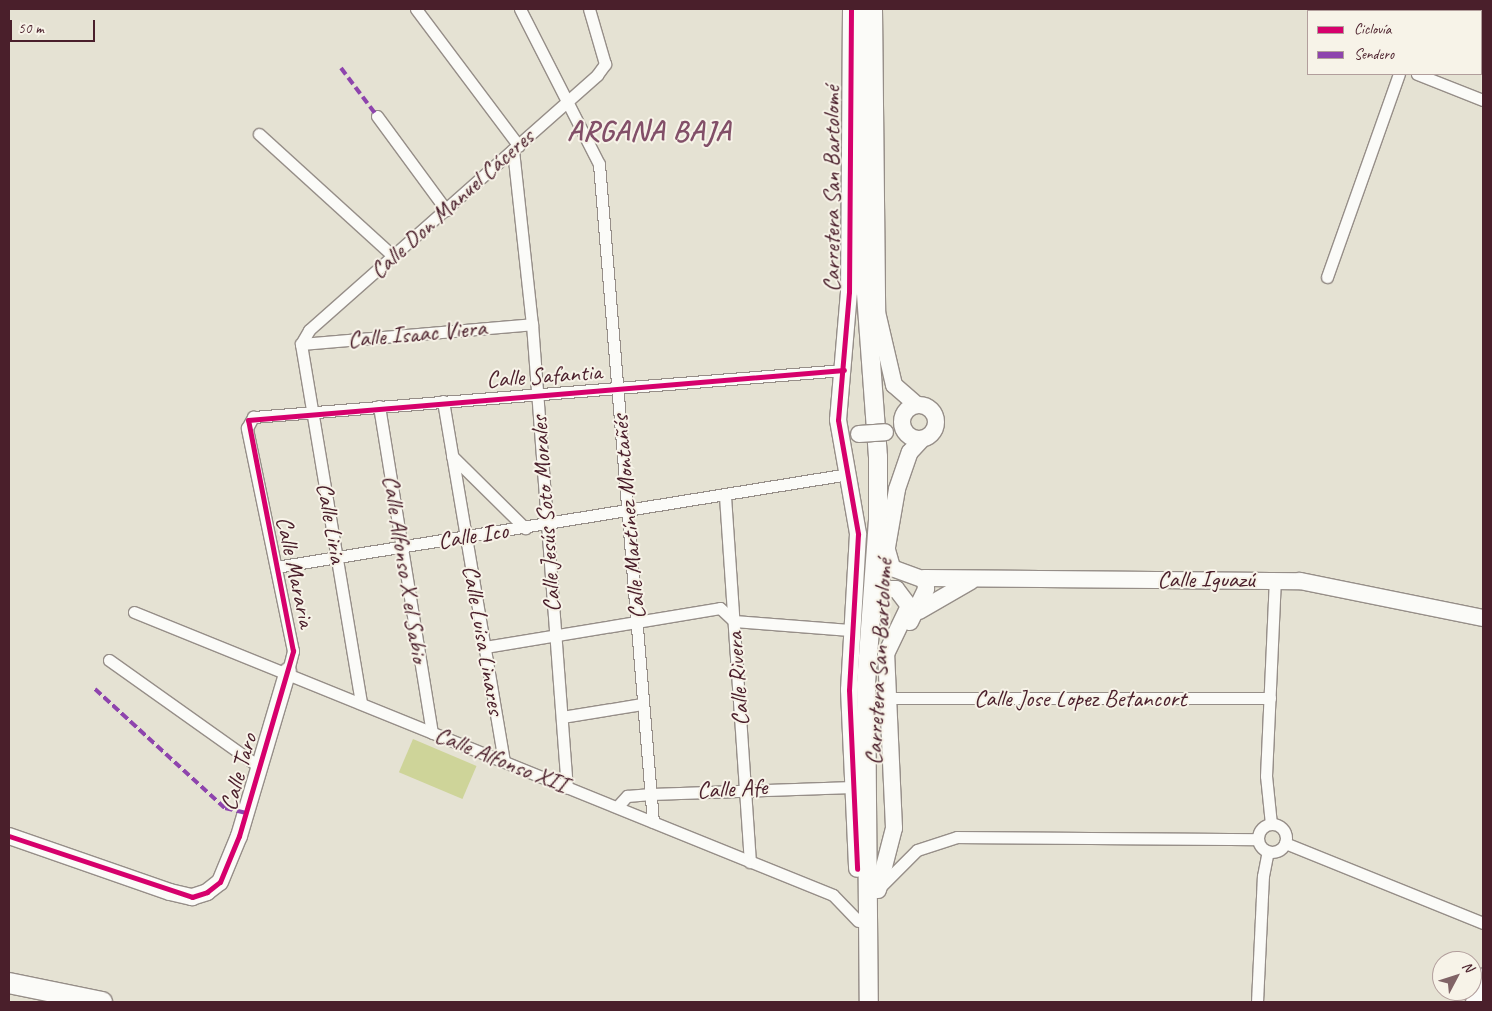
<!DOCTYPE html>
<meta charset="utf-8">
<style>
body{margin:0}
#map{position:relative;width:1492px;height:1011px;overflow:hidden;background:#e5e2d3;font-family:Caveat,sans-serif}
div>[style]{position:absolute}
.green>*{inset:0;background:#ced499;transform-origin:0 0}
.roads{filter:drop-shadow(1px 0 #968e88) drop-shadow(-1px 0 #968e88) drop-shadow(0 1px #968e88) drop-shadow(0 -1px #968e88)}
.street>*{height:11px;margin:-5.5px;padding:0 5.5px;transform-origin:5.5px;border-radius:5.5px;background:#fbfbf8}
.street>.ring{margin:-5.5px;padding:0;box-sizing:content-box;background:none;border:11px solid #fbfbf8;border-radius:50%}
.secondary>*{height:16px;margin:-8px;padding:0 8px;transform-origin:8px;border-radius:8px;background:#fbfbf8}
.secondary>.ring{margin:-8px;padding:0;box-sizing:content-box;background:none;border:16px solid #fbfbf8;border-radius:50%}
.primary>*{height:18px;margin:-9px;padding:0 9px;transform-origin:9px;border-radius:9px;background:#fbfbf8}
.highway>*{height:20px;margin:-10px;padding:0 10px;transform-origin:10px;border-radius:10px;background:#fbfbf8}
.bridges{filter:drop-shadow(1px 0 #968e88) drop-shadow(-1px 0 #968e88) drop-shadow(0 1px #968e88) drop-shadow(0 -1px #968e88)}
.secondary-bridge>*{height:16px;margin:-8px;padding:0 8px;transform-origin:8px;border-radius:8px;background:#fbfbf8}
.quiet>*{height:4px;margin-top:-2px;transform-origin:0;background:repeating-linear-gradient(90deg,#8e44ad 0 8px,transparent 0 12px)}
.cycleway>*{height:5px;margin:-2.5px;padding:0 2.5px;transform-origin:2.5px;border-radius:2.5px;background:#d6006c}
span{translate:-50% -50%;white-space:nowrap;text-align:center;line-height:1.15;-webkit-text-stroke:4px #f7f3e8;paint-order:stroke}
.street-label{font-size:24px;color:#4a1f2b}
.district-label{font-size:29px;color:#824f68;font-weight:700;letter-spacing:1px}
.frame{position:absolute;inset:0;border:10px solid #4a1f2b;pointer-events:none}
.legend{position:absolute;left:1307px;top:10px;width:175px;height:65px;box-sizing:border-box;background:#f7f3e8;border:1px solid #b29e9c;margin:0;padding:6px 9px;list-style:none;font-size:15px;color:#4a1f2b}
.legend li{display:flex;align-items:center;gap:10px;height:25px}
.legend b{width:25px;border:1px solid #b29e9c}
.north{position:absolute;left:1432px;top:951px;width:50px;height:50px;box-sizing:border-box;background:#f7f3e8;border:1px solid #b29e9c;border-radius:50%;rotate:50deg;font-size:14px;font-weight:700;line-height:20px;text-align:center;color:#4a1f2b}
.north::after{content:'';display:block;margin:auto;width:18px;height:22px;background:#806366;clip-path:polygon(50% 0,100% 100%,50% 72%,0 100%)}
.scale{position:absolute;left:10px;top:20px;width:85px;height:22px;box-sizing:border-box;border:2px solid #4a1f2b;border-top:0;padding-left:6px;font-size:15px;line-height:18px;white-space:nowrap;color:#4a1f2b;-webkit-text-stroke:4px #f7f3e8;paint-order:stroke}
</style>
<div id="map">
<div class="green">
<i style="left:413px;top:739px;width:69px;height:36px;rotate:23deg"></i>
</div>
<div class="roads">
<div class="street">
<i style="left:416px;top:9px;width:171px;rotate:53.1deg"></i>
<i style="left:520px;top:9px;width:174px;rotate:63deg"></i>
<i style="left:599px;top:164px;width:660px;rotate:85.31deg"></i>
<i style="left:1480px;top:9px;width:3px;rotate:18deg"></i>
<i style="left:1399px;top:11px;width:2px;rotate:-63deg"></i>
<i style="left:1422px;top:11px;width:2px;rotate:-63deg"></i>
<i style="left:1417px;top:74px;width:71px;rotate:21.5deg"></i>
<i style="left:377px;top:116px;width:117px;rotate:53.7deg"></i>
<i style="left:259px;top:134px;width:181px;rotate:42.3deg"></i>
<i style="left:513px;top:150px;width:175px;rotate:83.8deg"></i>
<i style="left:532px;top:324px;width:465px;rotate:85.7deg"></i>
<i style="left:1327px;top:277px;width:215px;rotate:-70.5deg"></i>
<i style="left:301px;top:344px;width:16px;rotate:-60deg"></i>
<i style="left:309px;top:330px;width:385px;rotate:-41.5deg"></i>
<i style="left:597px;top:75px;width:14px;rotate:-54deg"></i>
<i style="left:605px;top:64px;width:57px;rotate:-106.2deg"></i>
<i style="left:301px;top:344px;width:363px;rotate:80.5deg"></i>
<i style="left:301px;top:344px;width:232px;rotate:-4.9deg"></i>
<i style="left:443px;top:401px;width:365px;rotate:80.4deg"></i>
<i style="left:379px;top:406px;width:331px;rotate:80.8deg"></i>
<i style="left:452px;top:456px;width:103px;rotate:44.6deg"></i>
<i style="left:725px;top:496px;width:367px;rotate:86.1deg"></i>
<i style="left:276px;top:567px;width:580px;rotate:-9.23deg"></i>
<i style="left:134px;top:612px;width:754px;rotate:22.04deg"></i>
<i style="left:833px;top:895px;width:36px;rotate:46deg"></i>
<i style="left:485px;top:647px;width:238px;rotate:-9.4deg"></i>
<i style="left:720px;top:608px;width:19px;rotate:43deg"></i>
<i style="left:734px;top:621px;width:116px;rotate:4.4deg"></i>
<i style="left:109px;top:660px;width:183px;rotate:35.4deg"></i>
<i style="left:288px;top:671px;width:21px;rotate:-76deg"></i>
<i style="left:293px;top:651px;width:228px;rotate:-101.7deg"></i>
<i style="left:247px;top:428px;width:13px;rotate:-61deg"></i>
<i style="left:253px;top:417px;width:593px;rotate:-4.55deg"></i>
<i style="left:889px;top:698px;width:381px"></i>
<i style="left:562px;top:717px;width:81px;rotate:-9.2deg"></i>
<i style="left:617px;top:807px;width:15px;rotate:-48deg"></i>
<i style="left:627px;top:796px;width:24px;rotate:-5deg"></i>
<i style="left:651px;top:794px;width:202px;rotate:-2deg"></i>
<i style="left:1271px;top:824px;width:48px;rotate:-95.9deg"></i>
<i style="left:1266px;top:776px;width:196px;rotate:-87.4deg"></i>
<i class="ring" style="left:1258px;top:824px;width:17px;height:17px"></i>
<i style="left:1285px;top:843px;width:214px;rotate:22deg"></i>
<i style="left:882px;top:885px;width:49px;rotate:-45deg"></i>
<i style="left:917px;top:850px;width:42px;rotate:-18deg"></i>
<i style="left:957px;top:837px;width:301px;rotate:0.4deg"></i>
<i style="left:1257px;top:1002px;width:126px;rotate:-87.3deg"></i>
<i style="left:1263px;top:876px;width:25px;rotate:-79deg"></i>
</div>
<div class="secondary">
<i style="left:851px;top:9px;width:283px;rotate:90.4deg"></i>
<i style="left:849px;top:292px;width:128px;rotate:94.9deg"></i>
<i style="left:838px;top:420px;width:116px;rotate:80deg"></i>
<i style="left:858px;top:534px;width:156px;rotate:93.3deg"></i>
<i style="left:849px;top:690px;width:179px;rotate:87.4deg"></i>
<i style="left:874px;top:9px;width:303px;rotate:89.4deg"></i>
<i style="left:877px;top:312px;width:75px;rotate:76.9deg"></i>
<i style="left:894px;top:385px;width:30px;rotate:41deg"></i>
<i class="ring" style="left:902px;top:405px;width:18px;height:18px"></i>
<i style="left:887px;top:550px;width:19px;rotate:74deg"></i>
<i style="left:892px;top:568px;width:29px;rotate:20deg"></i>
<i style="left:925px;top:578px;width:375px;rotate:0.5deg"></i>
<i style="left:1300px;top:581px;width:187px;rotate:11.4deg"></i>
<i style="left:881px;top:582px;width:94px;rotate:-80.2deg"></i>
<i style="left:897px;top:489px;width:39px;rotate:-71deg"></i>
<i style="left:910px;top:452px;width:16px;rotate:-47deg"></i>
<i style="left:919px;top:611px;width:60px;rotate:-30deg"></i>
<i style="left:910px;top:622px;width:37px;rotate:-64deg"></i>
<i style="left:926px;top:589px;width:11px;rotate:-95deg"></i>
<i style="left:9px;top:836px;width:170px;rotate:19.2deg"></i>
<i style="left:170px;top:892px;width:23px;rotate:13deg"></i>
<i style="left:192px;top:897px;width:16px;rotate:-18deg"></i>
<i style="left:207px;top:892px;width:16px;rotate:-38deg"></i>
<i style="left:220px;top:882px;width:50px;rotate:-67.6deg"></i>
<i style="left:239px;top:836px;width:172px;rotate:-73.5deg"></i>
<i style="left:878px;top:890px;width:64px;rotate:-75.5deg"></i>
<i style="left:894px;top:828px;width:174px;rotate:-92.6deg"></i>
<i style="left:886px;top:654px;width:53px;rotate:-64.4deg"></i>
<i style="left:909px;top:606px;width:21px;rotate:-127deg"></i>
<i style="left:896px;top:589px;width:9px;rotate:180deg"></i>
<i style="left:1474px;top:1002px;width:27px;rotate:-70deg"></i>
</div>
<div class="primary">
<i style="left:865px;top:9px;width:271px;rotate:90deg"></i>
<i style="left:865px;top:280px;width:177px;rotate:85.8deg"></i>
<i style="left:878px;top:457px;width:63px;rotate:90deg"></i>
<i style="left:878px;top:520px;width:165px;rotate:94.2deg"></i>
<i style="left:866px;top:685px;width:317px;rotate:89.5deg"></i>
</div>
<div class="highway">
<i style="left:9px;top:983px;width:95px;rotate:11.5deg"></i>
</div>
</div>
<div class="bridges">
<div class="secondary-bridge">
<i style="left:859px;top:434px;width:26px;rotate:-4deg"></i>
</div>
</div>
<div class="quiet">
<i style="left:341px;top:68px;width:60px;rotate:53.1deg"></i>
<i style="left:95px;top:689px;width:176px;rotate:42.5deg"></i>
<i style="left:225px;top:808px;width:22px;rotate:13deg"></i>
</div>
<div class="cycleway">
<i style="left:851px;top:9px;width:283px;rotate:90.4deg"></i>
<i style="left:849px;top:292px;width:128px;rotate:94.9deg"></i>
<i style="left:838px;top:420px;width:116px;rotate:80deg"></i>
<i style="left:858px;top:534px;width:156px;rotate:93.3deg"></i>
<i style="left:849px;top:690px;width:179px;rotate:87.4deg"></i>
<i style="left:9px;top:836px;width:193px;rotate:18.4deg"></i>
<i style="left:192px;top:897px;width:16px;rotate:-18deg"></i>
<i style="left:207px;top:892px;width:16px;rotate:-38deg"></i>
<i style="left:220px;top:882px;width:50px;rotate:-67.6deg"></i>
<i style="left:239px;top:836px;width:193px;rotate:-73.7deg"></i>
<i style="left:293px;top:651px;width:235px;rotate:-101deg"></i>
<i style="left:248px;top:420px;width:598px;rotate:-4.8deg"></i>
</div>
<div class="street-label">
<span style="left:832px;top:189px;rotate:-90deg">Carretera San Bartolomé</span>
<span style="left:452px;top:204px;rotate:-42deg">Calle Don Manuel Cáceres</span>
<span style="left:417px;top:334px;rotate:-5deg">Calle Isaac Viera</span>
<span style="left:544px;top:376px;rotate:-4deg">Calle Safantia</span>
<span style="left:546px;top:514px;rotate:-94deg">Calle Jesús Soto Morales</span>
<span style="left:629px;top:517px;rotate:-95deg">Calle Martínez Montañés</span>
<span style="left:331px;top:523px;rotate:80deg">Calle Liria</span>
<span style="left:473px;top:536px;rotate:-9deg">Calle Ico</span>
<span style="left:405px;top:569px;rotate:81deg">Calle Alfonso X el Sabio</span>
<span style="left:295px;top:572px;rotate:78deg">Calle Mararia</span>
<span style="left:1206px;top:580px">Calle Iguazú</span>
<span style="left:483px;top:640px;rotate:80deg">Calle Luisa Linares</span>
<span style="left:879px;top:662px;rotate:-87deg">Carretera San Bartolomé</span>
<span style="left:738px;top:679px;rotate:-94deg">Calle Rivera</span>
<span style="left:1080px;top:699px">Calle Jose Lopez Betancort</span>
<span style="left:501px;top:760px;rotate:22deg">Calle Alfonso XII</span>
<span style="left:239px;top:772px;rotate:-74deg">Calle Taro</span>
<span style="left:732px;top:789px;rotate:-3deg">Calle Afe</span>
</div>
<div class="district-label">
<span style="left:649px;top:131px">ARGANA BAJA</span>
</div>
<div class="frame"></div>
<ul class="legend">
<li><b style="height:6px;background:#d6006c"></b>Ciclovía</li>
<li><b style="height:6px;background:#8e44ad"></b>Sendero</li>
</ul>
<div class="north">N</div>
<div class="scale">50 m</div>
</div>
